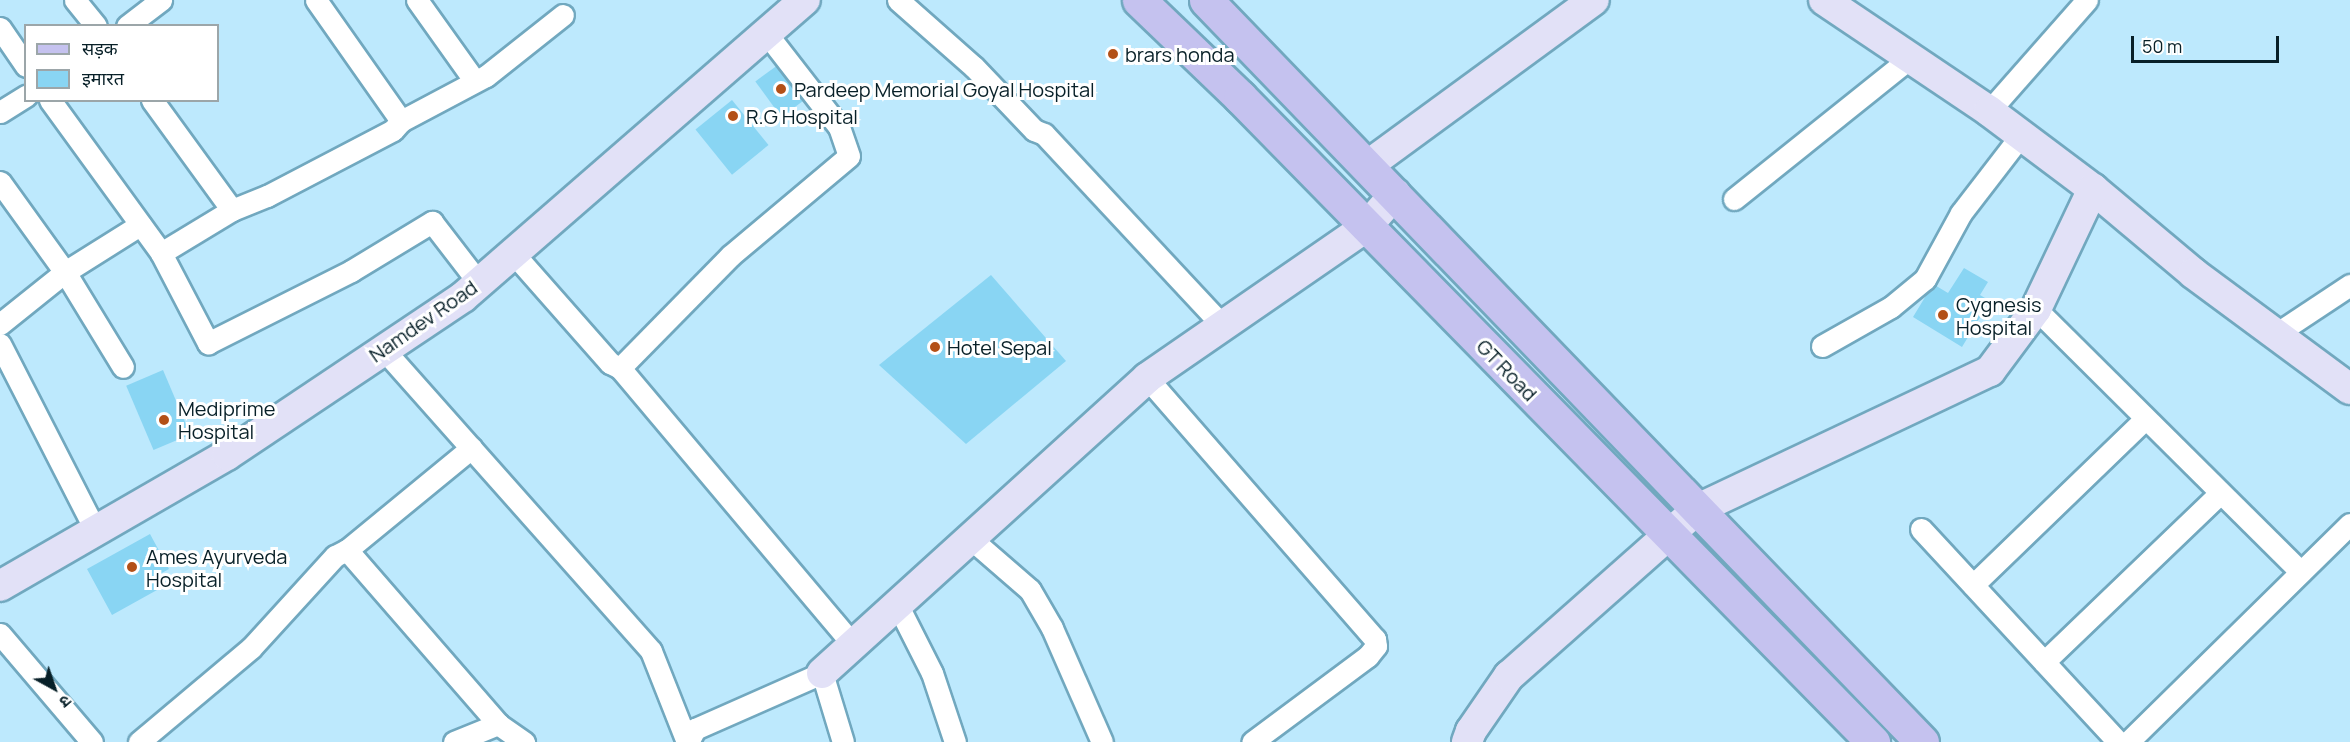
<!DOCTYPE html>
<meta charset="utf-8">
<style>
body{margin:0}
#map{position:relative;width:2350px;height:742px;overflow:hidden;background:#bde9fd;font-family:Manrope,"Noto Sans Devanagari",sans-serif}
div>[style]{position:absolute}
.building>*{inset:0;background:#89d5f3;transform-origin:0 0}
.roads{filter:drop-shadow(2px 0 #71a8bf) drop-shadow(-2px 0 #71a8bf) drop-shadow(0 2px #71a8bf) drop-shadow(0 -2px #71a8bf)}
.street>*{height:21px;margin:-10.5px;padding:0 10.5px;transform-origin:10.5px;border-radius:10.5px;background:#fff}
.secondary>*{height:30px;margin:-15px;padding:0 15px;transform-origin:15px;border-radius:15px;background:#e2e1f7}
.primary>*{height:33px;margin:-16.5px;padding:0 16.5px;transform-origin:16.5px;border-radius:16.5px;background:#c5c2ef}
.dots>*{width:16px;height:16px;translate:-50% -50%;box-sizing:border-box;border:3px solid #fff;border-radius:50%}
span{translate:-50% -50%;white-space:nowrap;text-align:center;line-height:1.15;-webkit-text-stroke:6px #fff;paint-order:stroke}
.poi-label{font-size:20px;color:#082028}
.left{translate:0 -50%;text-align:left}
.street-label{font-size:20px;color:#082028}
.legend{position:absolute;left:24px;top:24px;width:195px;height:78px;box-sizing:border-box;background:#fff;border:2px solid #9ca6a9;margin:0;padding:8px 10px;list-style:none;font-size:18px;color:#082028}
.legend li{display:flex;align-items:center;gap:12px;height:30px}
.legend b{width:30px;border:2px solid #9ca6a9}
.north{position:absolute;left:24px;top:658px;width:60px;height:60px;-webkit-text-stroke:4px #fff;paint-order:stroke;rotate:140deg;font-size:16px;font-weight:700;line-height:24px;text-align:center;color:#082028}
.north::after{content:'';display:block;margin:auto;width:21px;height:27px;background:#082028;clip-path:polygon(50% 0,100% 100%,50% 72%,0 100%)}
.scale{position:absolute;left:2131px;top:36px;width:148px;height:27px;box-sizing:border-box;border:3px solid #082028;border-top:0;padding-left:8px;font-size:18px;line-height:21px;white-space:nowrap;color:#082028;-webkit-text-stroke:4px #fff;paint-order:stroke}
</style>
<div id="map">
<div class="building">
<i style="left:782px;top:62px;width:44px;height:33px;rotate:54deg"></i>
<i style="left:732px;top:100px;width:58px;height:47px;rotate:51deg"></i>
<i style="clip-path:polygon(1964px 268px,1988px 282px,1980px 295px,1990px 301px,1962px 347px,1913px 317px,1933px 284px,1948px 293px)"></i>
<i style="clip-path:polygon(991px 275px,1066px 361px,966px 444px,879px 365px)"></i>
<i style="left:163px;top:370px;width:70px;height:40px;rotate:67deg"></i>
<i style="clip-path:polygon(150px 534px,169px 569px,160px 574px,166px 585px,112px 615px,87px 569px)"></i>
</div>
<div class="roads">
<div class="street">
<i style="left:75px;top:0;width:33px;rotate:51deg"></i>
<i style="left:316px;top:0;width:148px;rotate:54.9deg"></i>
<i style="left:417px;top:0;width:98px;rotate:54.5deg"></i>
<i style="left:898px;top:0;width:101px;rotate:41.4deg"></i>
<i style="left:974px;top:67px;width:87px;rotate:46.4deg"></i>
<i style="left:1034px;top:130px;width:11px;rotate:22deg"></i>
<i style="left:1044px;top:134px;width:261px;rotate:47deg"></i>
<i style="left:127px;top:26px;width:43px;rotate:-37.4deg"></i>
<i style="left:0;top:28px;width:46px;rotate:55.6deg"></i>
<i style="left:50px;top:100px;width:189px;rotate:54deg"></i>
<i style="left:161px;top:253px;width:102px;rotate:62.4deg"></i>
<i style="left:208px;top:343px;width:160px;rotate:-26.7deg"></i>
<i style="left:351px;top:271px;width:95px;rotate:-31.2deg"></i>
<i style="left:432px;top:222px;width:77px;rotate:52.4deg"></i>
<i style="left:152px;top:100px;width:136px;rotate:54deg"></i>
<i style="left:1989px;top:111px;width:148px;rotate:-48.6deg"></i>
<i style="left:0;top:112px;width:31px;rotate:-32deg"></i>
<i style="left:0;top:182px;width:111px;rotate:54.2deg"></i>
<i style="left:65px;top:272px;width:111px;rotate:58.6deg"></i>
<i style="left:1734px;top:199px;width:226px;rotate:-38.7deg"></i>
<i style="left:161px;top:253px;width:83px;rotate:-31.2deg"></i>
<i style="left:232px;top:210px;width:38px;rotate:-22deg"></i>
<i style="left:267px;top:196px;width:142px;rotate:-27.6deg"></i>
<i style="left:393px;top:130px;width:12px;rotate:-48deg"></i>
<i style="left:401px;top:121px;width:96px;rotate:-27.9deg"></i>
<i style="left:486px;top:76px;width:98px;rotate:-38.4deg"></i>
<i style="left:513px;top:253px;width:147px;rotate:48.6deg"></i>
<i style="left:610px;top:363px;width:11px;rotate:27deg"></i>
<i style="left:620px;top:368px;width:362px;rotate:49.9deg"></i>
<i style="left:2036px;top:309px;width:373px;rotate:44.8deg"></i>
<i style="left:0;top:324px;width:83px;rotate:-38.7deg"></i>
<i style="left:65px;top:272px;width:89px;rotate:-32.1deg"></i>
<i style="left:2276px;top:334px;width:89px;rotate:-33.5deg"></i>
<i style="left:0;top:344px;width:211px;rotate:62.9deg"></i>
<i style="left:1822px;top:346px;width:79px;rotate:-29.5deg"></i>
<i style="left:1891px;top:307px;width:44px;rotate:-39.5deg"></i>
<i style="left:1925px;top:279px;width:75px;rotate:-61.4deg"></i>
<i style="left:1961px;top:213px;width:98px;rotate:-52.4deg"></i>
<i style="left:384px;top:350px;width:402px;rotate:48.4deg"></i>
<i style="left:651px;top:651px;width:98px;rotate:68.4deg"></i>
<i style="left:620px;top:368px;width:157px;rotate:-45.5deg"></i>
<i style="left:730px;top:256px;width:155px;rotate:-40deg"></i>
<i style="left:849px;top:156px;width:31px;rotate:-109deg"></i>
<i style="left:839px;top:127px;width:119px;rotate:-127.8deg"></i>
<i style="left:1147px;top:378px;width:347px;rotate:48.9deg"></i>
<i style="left:1375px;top:639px;width:7px;rotate:82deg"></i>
<i style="left:1376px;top:646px;width:13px;rotate:129deg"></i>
<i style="left:1368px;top:656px;width:144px;rotate:143.4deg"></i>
<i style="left:1921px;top:529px;width:290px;rotate:47.2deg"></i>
<i style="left:970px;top:538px;width:79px;rotate:40.9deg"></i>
<i style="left:1030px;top:590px;width:44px;rotate:59.9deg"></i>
<i style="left:1052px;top:628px;width:124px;rotate:66.3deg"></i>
<i style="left:347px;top:550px;width:161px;rotate:-39.4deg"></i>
<i style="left:1973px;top:585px;width:239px;rotate:-44deg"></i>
<i style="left:897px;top:604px;width:77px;rotate:63.1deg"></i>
<i style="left:932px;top:673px;width:73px;rotate:71.6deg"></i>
<i style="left:0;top:634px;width:142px;rotate:49.6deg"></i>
<i style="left:2044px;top:662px;width:244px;rotate:-43.8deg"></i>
<i style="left:139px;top:742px;width:146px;rotate:-40deg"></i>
<i style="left:251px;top:648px;width:125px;rotate:-47.6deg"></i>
<i style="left:335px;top:556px;width:13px;rotate:-27deg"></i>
<i style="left:347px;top:550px;width:230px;rotate:49deg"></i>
<i style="left:498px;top:724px;width:32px;rotate:35deg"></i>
<i style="left:454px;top:742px;width:48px;rotate:-22.2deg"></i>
<i style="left:688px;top:742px;width:15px;rotate:-62deg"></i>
<i style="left:695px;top:729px;width:139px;rotate:-23.8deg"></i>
<i style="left:822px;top:673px;width:72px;rotate:73.1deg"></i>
<i style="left:2128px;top:742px;width:311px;rotate:-44.5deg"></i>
</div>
<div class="secondary">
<i style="left:1824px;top:0;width:199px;rotate:33.9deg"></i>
<i style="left:1989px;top:111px;width:130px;rotate:36.9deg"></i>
<i style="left:2093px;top:189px;width:131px;rotate:40deg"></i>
<i style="left:2193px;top:273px;width:195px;rotate:36.5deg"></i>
<i style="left:1367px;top:166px;width:281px;rotate:-36.2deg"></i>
<i style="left:0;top:586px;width:262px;rotate:-30deg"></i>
<i style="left:227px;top:455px;width:284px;rotate:-33.8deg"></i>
<i style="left:463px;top:297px;width:453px;rotate:-41deg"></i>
<i style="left:822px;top:673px;width:439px;rotate:-42.2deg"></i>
<i style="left:1147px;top:378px;width:267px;rotate:-34.6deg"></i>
<i style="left:1367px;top:226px;width:43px;rotate:-48.8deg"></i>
<i style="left:1467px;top:742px;width:12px;rotate:-70deg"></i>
<i style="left:1471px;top:731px;width:67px;rotate:-55.4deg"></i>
<i style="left:1509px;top:676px;width:252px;rotate:-41.5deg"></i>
<i style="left:1698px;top:509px;width:323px;rotate:-25.3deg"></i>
<i style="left:1990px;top:371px;width:77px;rotate:-53.4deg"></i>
<i style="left:2036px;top:309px;width:133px;rotate:-64.6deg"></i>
</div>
<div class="primary">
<i style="left:1139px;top:0;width:140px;rotate:43.8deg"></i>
<i style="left:1240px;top:97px;width:904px;rotate:45.54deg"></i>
<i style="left:1206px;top:0;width:1031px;rotate:46.02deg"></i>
</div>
</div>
<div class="dots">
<i style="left:1113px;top:54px;background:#b35017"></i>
<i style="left:781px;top:89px;background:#b35017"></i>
<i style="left:733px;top:116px;background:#b35017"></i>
<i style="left:1943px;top:315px;background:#b35017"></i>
<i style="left:935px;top:347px;background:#b35017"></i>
<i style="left:164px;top:420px;background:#b35017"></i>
<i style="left:132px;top:567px;background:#b35017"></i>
</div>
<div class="poi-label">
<span class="left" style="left:1125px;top:54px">brars honda</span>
<span class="left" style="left:794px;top:89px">Pardeep Memorial Goyal Hospital</span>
<span class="left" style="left:746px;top:116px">R.G Hospital</span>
<span class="left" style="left:1956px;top:316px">Cygnesis<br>Hospital</span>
<span class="left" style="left:947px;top:347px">Hotel Sepal</span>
<span class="left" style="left:178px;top:420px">Mediprime<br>Hospital</span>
<span class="left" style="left:146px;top:568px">Ames Ayurveda<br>Hospital</span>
</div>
<div class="street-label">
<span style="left:423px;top:321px;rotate:-35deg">Namdev Road</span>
<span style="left:1507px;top:370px;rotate:46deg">GT Road</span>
</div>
<ul class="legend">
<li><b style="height:8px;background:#c5c2ef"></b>सड़क</li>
<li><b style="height:16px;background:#89d5f3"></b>इमारत</li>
</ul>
<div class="north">उ</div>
<div class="scale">50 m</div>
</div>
